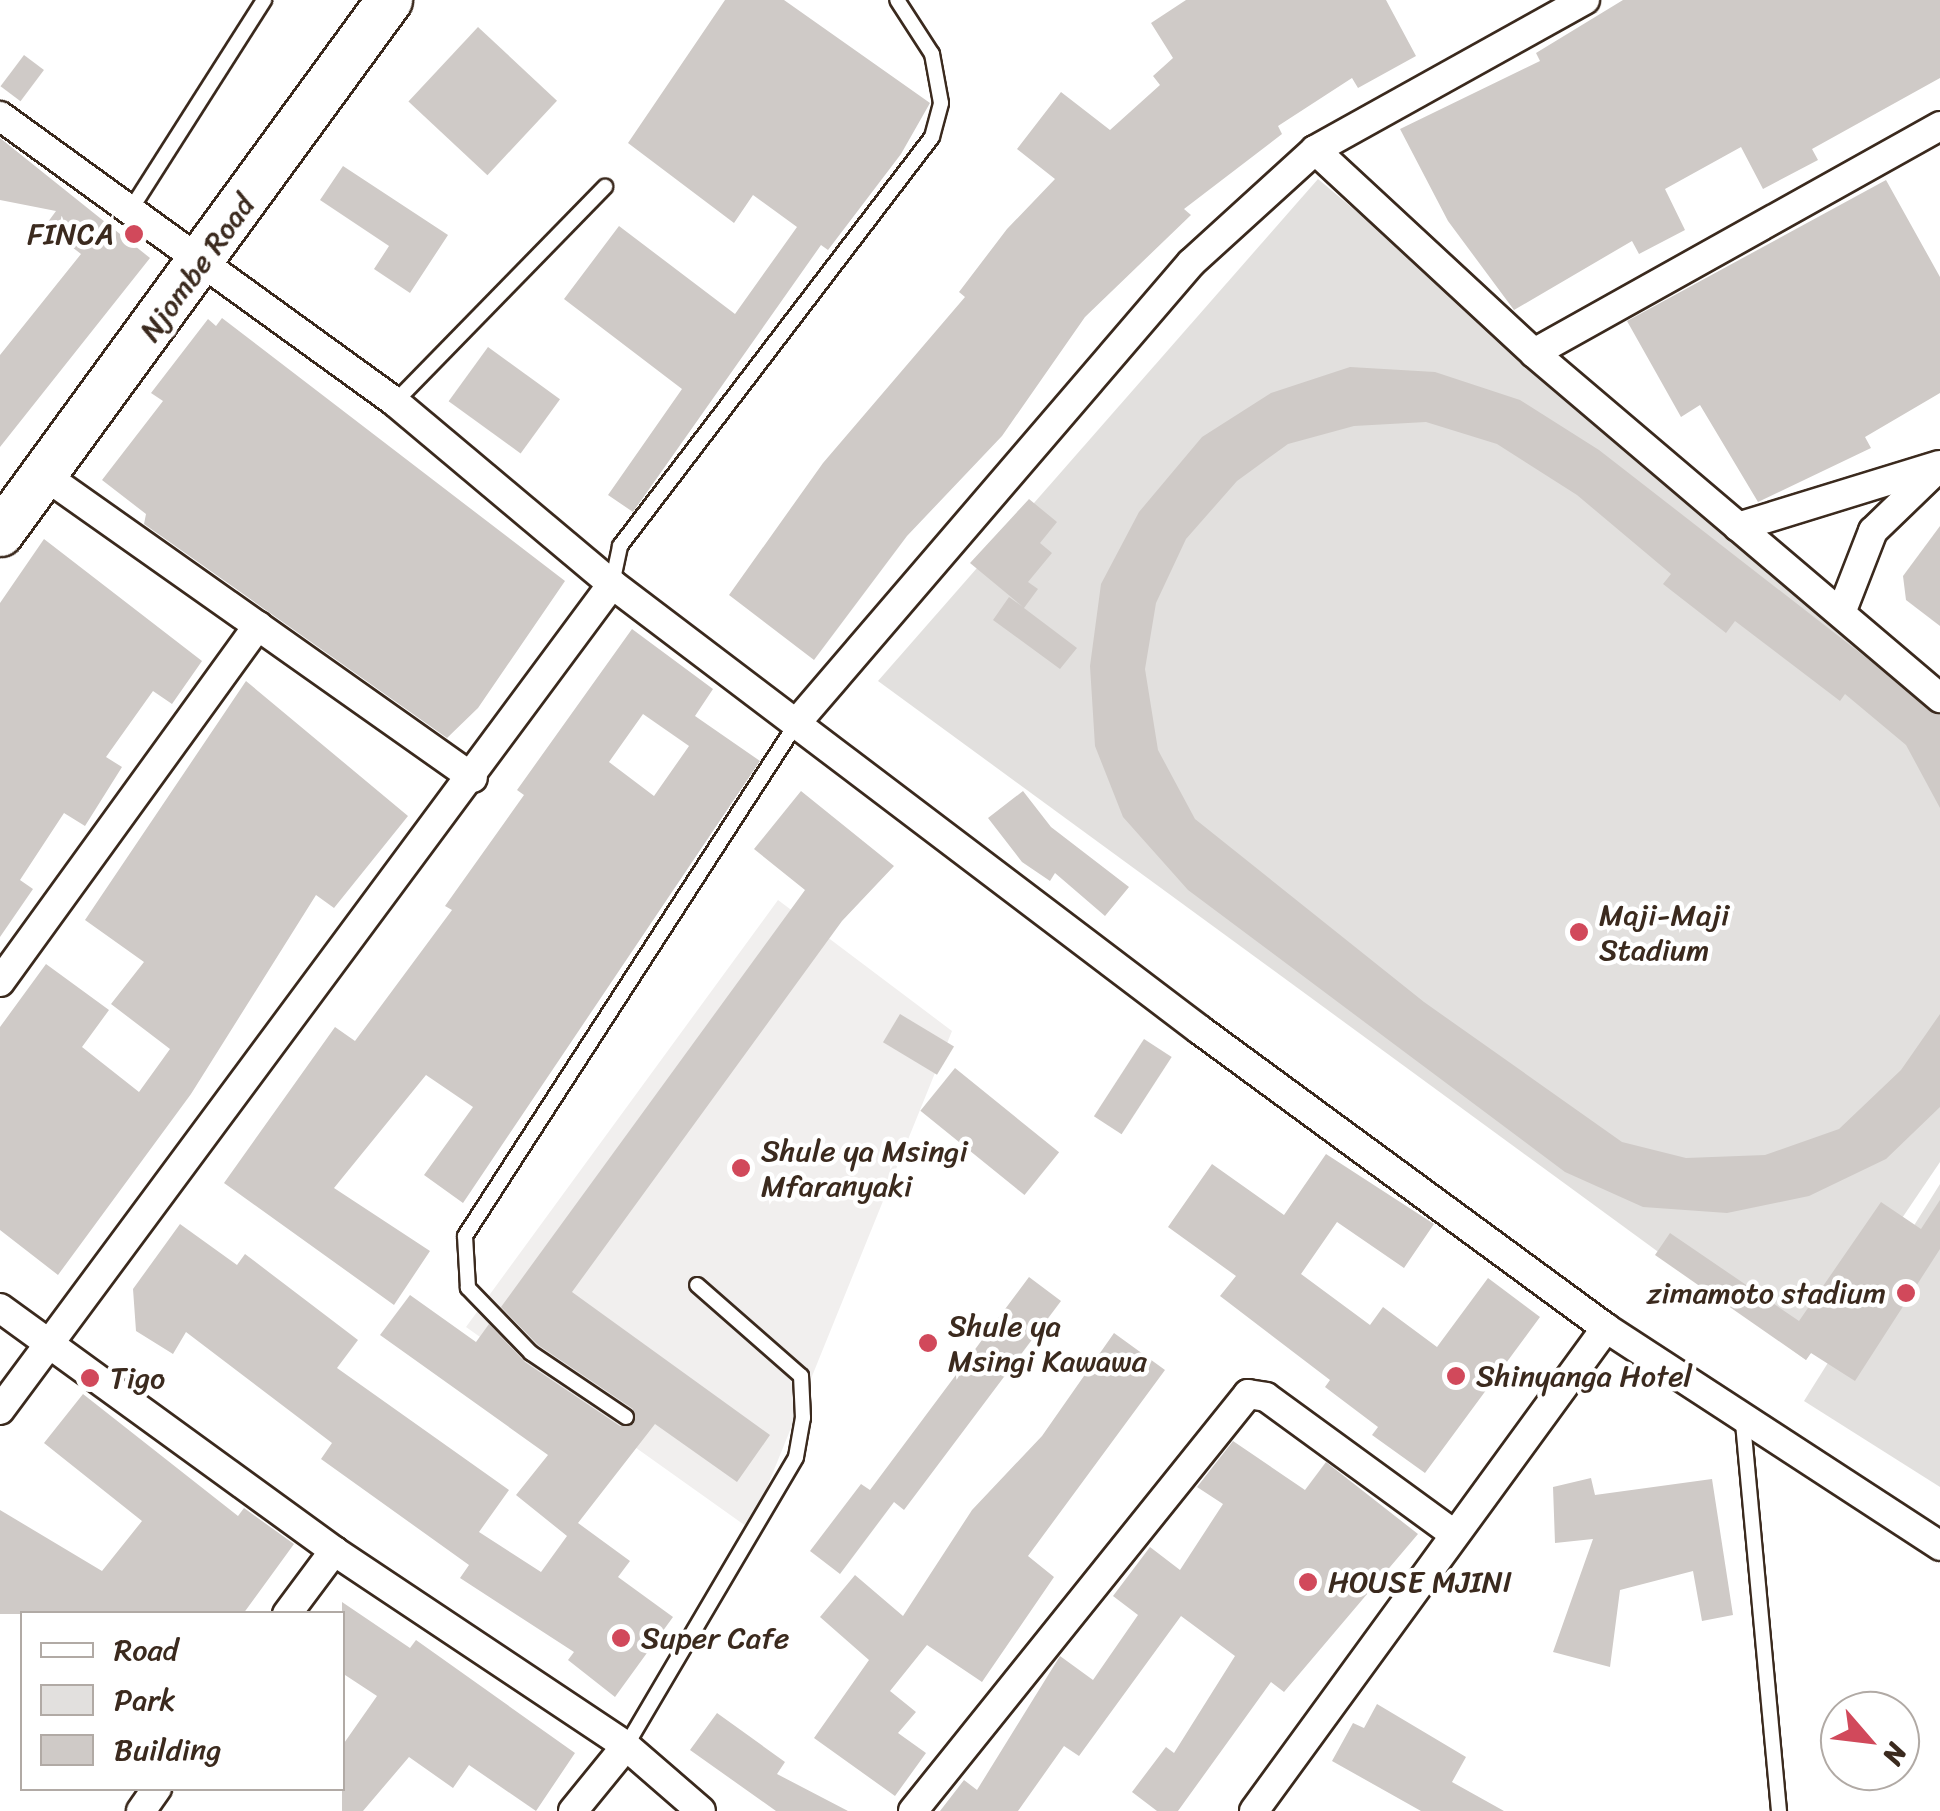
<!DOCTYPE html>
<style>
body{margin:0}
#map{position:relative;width:1940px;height:1811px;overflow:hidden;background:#fff;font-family:Sriracha,sans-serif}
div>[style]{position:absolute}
.built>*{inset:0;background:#f1efee}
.green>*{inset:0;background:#e2e0de}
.building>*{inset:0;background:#cfcac7;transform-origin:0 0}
.roads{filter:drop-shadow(2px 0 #3b2a1e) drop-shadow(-2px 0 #3b2a1e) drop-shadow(0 2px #3b2a1e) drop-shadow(0 -2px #3b2a1e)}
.service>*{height:14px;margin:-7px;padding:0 7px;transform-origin:7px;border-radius:7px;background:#fff}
.minor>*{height:28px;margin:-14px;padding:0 14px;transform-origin:14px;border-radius:14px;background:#fff}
.trunk>*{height:45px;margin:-22.5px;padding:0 22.5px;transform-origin:22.5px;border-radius:22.5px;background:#fff}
.dots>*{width:28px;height:28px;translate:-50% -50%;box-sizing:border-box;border:5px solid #fff;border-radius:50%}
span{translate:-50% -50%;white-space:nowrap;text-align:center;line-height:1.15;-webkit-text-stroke:9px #fff;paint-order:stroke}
.poi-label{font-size:30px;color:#3b2a1e}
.right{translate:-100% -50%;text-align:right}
.left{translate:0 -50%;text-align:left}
.street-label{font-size:30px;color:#3b2a1e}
.legend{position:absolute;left:20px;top:1611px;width:325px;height:180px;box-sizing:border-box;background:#fff;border:2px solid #b1aaa5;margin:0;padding:12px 18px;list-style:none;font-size:30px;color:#3b2a1e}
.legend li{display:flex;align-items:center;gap:20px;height:50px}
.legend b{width:50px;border:2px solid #b1aaa5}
.north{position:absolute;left:1820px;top:1691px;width:100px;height:100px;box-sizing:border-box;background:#fff;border:2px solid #b1aaa5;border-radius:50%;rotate:118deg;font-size:28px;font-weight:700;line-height:40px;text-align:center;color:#3b2a1e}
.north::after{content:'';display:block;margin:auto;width:35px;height:45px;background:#d1495b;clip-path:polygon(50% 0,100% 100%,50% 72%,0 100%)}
</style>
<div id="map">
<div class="built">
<i style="clip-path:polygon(778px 900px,952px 1031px,750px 1529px,466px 1327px)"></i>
</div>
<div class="green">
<i style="clip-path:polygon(1318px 179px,1940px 703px,1940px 1162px,1806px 1360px,878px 681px)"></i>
<i style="clip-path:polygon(1940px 1184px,1940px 1487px,1804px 1401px)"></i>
</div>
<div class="building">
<i style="clip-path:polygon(725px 0,784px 0,930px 103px,901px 154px,828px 250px,821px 245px,633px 512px,608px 495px,682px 389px,564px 299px,619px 226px,735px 314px,797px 227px,753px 195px,734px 223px,628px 143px)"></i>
<i style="clip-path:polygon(1186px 0,1386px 0,1416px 56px,1358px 88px,1352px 78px,1278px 126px,1282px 134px,1184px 209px,1191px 215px,1085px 317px,1002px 436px,907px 536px,814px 660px,729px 595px,823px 463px,965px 297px,959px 292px,1007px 229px,1055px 179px,1017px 149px,1061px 92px,1110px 130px,1160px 85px,1153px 76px,1173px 58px,1151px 23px)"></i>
<i style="clip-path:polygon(1623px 0,1940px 0,1940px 78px,1812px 149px,1818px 160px,1763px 189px,1741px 147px,1665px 189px,1685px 230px,1639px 254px,1632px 241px,1514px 310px,1448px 221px,1400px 129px,1540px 61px,1536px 53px)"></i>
<i style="left:478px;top:27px;width:108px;height:102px;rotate:43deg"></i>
<i style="left:24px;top:55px;width:25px;height:39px;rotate:37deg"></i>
<i style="clip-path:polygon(0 138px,150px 258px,0 447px,0 355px,81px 254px,45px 226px,56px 211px,0 200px)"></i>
<i style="clip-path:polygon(343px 166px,448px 235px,410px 293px,374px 269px,389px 246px,320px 200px)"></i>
<i style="clip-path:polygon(1886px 180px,1940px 277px,1940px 393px,1865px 437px,1871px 448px,1758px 502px,1700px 405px,1681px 417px,1627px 321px)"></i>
<i style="clip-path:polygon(222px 318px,565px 581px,478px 708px,447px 738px,144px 524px,146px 514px,102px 480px,163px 401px,151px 393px,208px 319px,216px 326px)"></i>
<i style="left:488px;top:347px;width:89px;height:67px;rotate:36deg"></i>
<i style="clip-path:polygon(1350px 367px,1435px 372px,1520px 400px,1599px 450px,1940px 715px,1940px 808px,1906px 745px,1845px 694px,1840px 701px,1735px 621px,1726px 633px,1663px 584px,1671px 574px,1577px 495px,1497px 444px,1426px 422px,1354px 426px,1288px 444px,1237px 481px,1186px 539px,1156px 603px,1145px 669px,1158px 750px,1195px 819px,1424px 1002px,1622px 1142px,1686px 1158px,1765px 1155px,1839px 1129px,1901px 1070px,1940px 1014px,1940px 1107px,1886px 1159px,1809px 1196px,1727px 1213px,1643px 1207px,1565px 1172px,1188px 890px,1123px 817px,1095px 746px,1090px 666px,1101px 584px,1139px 512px,1202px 437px,1271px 393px)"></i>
<i style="clip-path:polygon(1029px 499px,1057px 522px,1040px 543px,1052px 553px,1028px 582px,1038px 589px,1024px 608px,1077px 648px,1060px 669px,993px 620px,1009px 597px,1023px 607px,970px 563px)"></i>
<i style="clip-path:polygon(1940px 526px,1940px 626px,1906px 600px,1903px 576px)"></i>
<i style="clip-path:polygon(44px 539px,202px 661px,172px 704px,153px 691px,106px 757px,122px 767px,85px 826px,64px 813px,20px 880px,33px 889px,0 937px,0 603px)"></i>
<i style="clip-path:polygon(evenodd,632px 629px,713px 689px,695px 716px,760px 761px,463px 1203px,424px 1175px,473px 1107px,426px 1075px,334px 1188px,430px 1251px,394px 1305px,224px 1183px,335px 1027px,355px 1041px,452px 910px,445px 906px,524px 795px,517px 790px,632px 629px,643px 714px,689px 746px,654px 796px,609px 762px,643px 714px)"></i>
<i style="clip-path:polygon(246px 681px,408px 816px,334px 908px,316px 895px,191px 1094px,58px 1275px,0 1230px,0 1027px,46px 964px,109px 1010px,82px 1047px,139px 1092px,170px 1049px,111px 1004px,144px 962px,85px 920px)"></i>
<i style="clip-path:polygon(801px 791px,894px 866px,842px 921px,572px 1292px,770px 1435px,737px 1482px,655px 1424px,578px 1523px,630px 1561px,618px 1577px,673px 1617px,615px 1697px,568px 1660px,574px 1652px,460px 1578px,469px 1565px,321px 1459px,332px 1443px,186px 1332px,173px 1354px,136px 1331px,133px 1289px,180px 1224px,237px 1265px,245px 1254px,358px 1340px,337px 1368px,509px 1490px,479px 1532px,541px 1572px,567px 1536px,516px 1495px,548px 1455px,380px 1335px,410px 1295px,476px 1342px,489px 1324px,525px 1362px,620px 1426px,634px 1424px,633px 1409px,538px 1345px,501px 1307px,805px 890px,754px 849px)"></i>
<i style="clip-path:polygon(1023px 791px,1051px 827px,1129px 887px,1105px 916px,1055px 873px,1050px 881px,1022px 862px,988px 818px)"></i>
<i style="left:900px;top:1014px;width:63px;height:33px;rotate:31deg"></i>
<i style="left:1144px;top:1039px;width:33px;height:92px;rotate:33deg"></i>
<i style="left:955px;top:1068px;width:134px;height:55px;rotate:39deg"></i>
<i style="clip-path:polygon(1326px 1154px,1434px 1224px,1404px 1268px,1337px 1222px,1301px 1274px,1370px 1325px,1383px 1307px,1437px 1347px,1488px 1278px,1540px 1317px,1425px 1473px,1372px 1435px,1378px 1427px,1325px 1387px,1330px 1380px,1220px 1296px,1236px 1276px,1168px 1227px,1212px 1164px,1284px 1215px)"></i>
<i style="clip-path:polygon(1940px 1200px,1940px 1249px,1855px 1381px,1811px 1353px,1806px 1360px,1655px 1255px,1670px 1233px,1799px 1321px,1881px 1202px,1921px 1229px)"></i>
<i style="clip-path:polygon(1029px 1277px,1061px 1301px,904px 1510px,894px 1502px,840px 1574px,810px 1551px,861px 1484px,870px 1490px)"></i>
<i style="clip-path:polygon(1114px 1333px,1165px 1370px,1028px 1556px,1054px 1577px,982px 1682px,927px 1645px,890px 1691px,916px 1712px,898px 1733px,926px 1753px,895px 1796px,814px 1738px,869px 1660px,820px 1617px,855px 1575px,903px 1616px,972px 1510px,1042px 1436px)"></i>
<i style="clip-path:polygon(83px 1394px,238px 1516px,244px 1508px,294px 1544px,243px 1614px,0 1614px,0 1510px,102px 1571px,142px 1521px,44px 1443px)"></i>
<i style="clip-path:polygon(1233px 1441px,1305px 1490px,1326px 1462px,1418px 1534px,1284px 1692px,1271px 1682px,1178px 1811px,1157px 1811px,1132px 1792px,1166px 1747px,1174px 1753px,1235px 1656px,1181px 1616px,1079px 1756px,1064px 1746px,1018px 1811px,940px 1811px,964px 1780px,977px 1790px,1060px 1656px,1093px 1680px,1138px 1615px,1113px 1596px,1150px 1547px,1180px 1570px,1223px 1504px,1197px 1487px)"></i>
<i style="clip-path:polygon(1591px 1478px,1595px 1495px,1712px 1479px,1733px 1615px,1702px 1621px,1693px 1571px,1620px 1590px,1610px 1667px,1553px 1652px,1593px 1539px,1555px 1543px,1553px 1487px)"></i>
<i style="clip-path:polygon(342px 1602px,410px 1648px,416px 1640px,575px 1753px,536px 1811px,469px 1765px,453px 1788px,409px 1757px,363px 1811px,342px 1811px,342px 1746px,377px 1696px,342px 1673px)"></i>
<i style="clip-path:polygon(1377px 1704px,1466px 1757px,1452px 1782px,1504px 1811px,1421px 1811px,1332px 1761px,1353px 1723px,1364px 1728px)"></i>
<i style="clip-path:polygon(717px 1713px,785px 1762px,777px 1774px,848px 1811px,776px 1811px,690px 1750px)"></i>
</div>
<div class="roads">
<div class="service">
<i style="left:131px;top:209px;width:248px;rotate:-57.5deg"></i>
<i style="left:395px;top:402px;width:301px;rotate:-45.7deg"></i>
<i style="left:612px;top:584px;width:39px;rotate:-78deg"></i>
<i style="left:620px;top:546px;width:514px;rotate:-52.66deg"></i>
<i style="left:932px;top:137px;width:35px;rotate:-75deg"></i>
<i style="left:941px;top:103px;width:50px;rotate:-100.4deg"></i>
<i style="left:932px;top:54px;width:64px;rotate:-122.9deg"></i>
<i style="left:626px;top:1417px;width:115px;rotate:-146deg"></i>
<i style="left:531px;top:1353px;width:91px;rotate:-134.1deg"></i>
<i style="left:468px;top:1288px;width:52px;rotate:-93.3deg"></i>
<i style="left:465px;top:1236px;width:613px;rotate:-57.11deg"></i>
<i style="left:1743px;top:1423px;width:390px;rotate:84.7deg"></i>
<i style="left:626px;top:1746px;width:335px;rotate:-59.5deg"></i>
<i style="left:796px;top:1457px;width:40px;rotate:-80deg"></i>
<i style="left:803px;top:1418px;width:42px;rotate:-92.7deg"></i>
<i style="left:801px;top:1376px;width:138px;rotate:-138.8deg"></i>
</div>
<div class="minor">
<i style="left:0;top:116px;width:488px;rotate:35.9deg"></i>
<i style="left:395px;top:402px;width:283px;rotate:40deg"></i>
<i style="left:612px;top:584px;width:738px;rotate:37.18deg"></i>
<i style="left:1200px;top:1030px;width:504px;rotate:36.28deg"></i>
<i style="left:1606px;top:1328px;width:399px;rotate:33.1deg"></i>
<i style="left:1315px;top:150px;width:299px;rotate:42.8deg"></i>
<i style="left:1534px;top:353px;width:533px;rotate:40.36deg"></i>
<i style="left:1534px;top:353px;width:465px;rotate:-29.2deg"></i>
<i style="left:44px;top:475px;width:525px;rotate:35.23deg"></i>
<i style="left:1738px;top:527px;width:211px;rotate:-17.1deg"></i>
<i style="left:1841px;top:613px;width:88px;rotate:-68.7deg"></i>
<i style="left:1873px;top:531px;width:81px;rotate:-44deg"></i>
<i style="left:798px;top:721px;width:604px;rotate:-49.37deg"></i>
<i style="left:1191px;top:263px;width:168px;rotate:-42.3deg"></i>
<i style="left:1315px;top:150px;width:309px;rotate:-29.1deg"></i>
<i style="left:0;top:982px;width:440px;rotate:-54.1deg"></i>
<i style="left:0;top:1308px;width:413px;rotate:36deg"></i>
<i style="left:334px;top:1551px;width:351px;rotate:33.7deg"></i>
<i style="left:626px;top:1746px;width:99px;rotate:40.9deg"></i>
<i style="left:0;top:1410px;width:1028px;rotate:-53.46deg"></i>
<i style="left:287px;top:1614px;width:79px;rotate:-53.3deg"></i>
<i style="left:141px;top:1811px;width:28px;rotate:-55deg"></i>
<i style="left:573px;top:1811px;width:84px;rotate:-50.8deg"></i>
<i style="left:913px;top:1811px;width:535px;rotate:-51.22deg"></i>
<i style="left:1248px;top:1394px;width:18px;rotate:9deg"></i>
<i style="left:1266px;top:1397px;width:233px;rotate:36.1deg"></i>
<i style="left:1254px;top:1811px;width:598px;rotate:-53.92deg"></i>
</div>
<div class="trunk">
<i style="left:0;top:533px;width:660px;rotate:-53.88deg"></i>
</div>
</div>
<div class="dots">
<i style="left:134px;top:234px;background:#d1495b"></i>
<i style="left:1579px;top:932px;background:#d1495b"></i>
<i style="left:741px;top:1168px;background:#d1495b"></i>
<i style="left:1906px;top:1293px;background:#d1495b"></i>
<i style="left:928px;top:1343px;background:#d1495b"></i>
<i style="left:1456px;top:1376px;background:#d1495b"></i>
<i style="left:90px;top:1378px;background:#d1495b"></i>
<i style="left:1308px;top:1582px;background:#d1495b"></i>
<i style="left:621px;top:1638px;background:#d1495b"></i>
</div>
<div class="poi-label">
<span class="right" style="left:114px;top:234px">FINCA</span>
<span class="left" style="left:1599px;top:932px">Maji-Maji<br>Stadium</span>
<span class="left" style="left:761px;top:1168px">Shule ya Msingi<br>Mfaranyaki</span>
<span class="right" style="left:1886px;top:1293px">zimamoto stadium</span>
<span class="left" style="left:948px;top:1343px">Shule ya<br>Msingi Kawawa</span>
<span class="left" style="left:1476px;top:1376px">Shinyanga Hotel</span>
<span class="left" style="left:110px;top:1378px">Tigo</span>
<span class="left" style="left:1328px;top:1582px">HOUSE MJINI</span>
<span class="left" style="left:641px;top:1638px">Super Cafe</span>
</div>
<div class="street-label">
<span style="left:197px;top:268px;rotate:-54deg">Njombe Road</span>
</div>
<ul class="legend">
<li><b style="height:12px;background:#fff"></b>Road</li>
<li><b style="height:28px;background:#e2e0de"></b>Park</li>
<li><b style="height:28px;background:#cfcac7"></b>Building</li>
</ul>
<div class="north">N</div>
</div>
